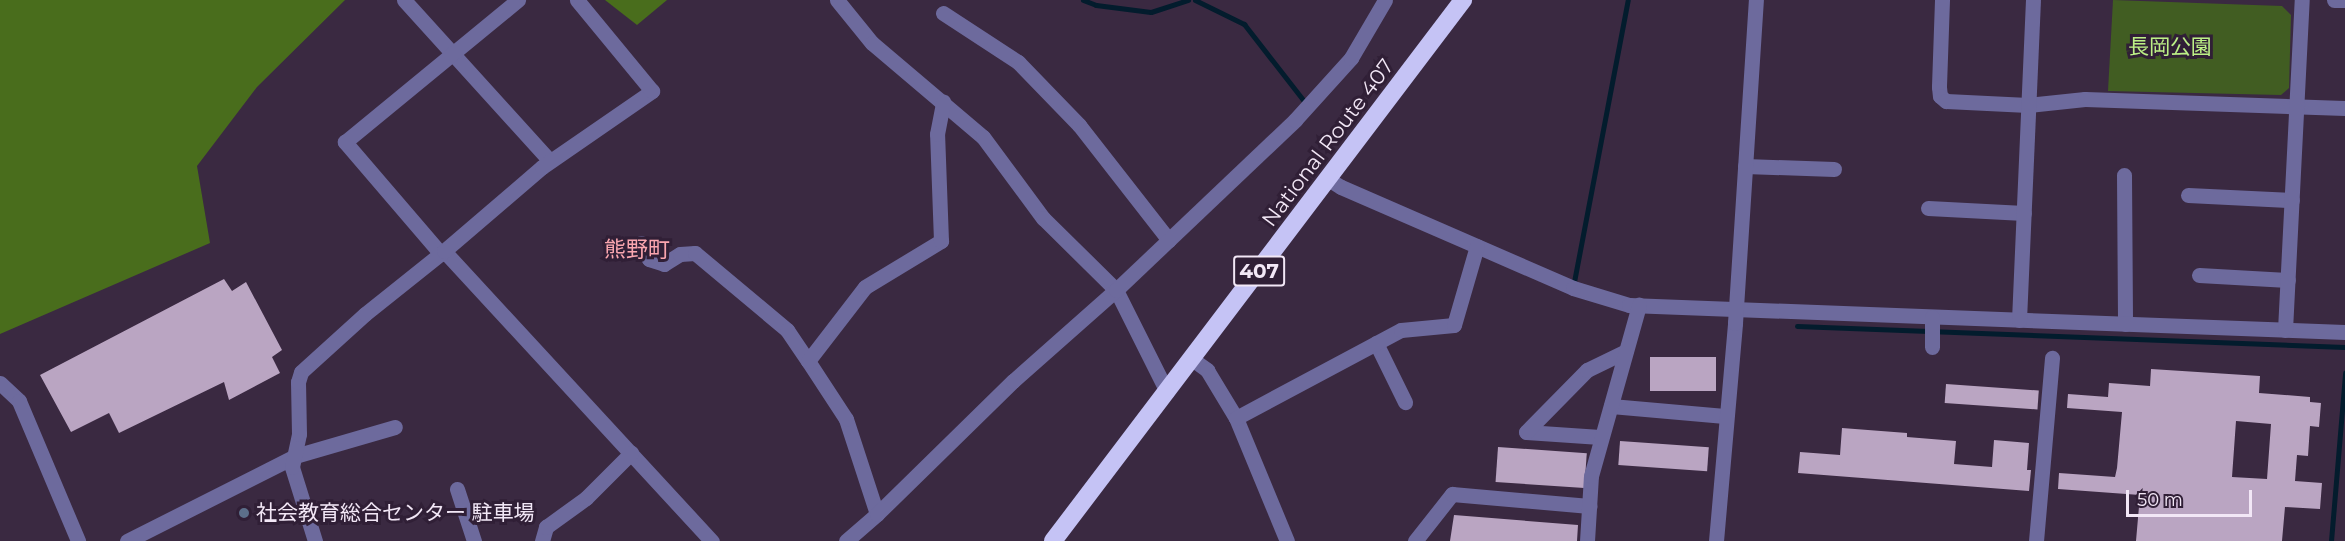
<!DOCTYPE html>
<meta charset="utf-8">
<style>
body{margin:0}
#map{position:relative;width:2345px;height:541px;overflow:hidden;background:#3a2941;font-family:Montserrat,"Noto Sans JP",sans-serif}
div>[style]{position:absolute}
.green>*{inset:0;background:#415d22}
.forest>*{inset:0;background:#496d1c}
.stream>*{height:5px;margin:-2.5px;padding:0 2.5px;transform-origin:2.5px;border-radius:2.5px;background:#031c2d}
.building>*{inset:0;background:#baa5c2;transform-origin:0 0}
.minor>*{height:15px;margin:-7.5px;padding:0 7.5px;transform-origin:7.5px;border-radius:7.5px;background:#6d6a9d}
.highway>*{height:18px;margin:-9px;padding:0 9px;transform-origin:9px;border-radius:9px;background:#c5c3f5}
.dots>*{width:16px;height:16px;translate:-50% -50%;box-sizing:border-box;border:3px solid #301f36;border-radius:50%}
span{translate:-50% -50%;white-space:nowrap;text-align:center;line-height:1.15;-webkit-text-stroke:6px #301f36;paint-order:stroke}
.shield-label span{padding:2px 4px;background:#301f36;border:2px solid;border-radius:4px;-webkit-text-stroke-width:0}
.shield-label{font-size:20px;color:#f2e7f6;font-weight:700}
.park-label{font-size:21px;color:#bcf086}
.street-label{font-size:21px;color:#f2e7f6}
.poi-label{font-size:21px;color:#f2e7f6}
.left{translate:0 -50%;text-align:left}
.neighbourhood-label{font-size:22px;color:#faa6af}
.scale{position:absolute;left:2126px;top:490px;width:126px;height:27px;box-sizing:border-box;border:3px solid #f2e7f6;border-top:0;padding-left:8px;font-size:18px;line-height:21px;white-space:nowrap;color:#f2e7f6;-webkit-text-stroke:4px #301f36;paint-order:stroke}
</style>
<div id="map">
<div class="green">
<i style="clip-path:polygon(2113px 0,2282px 6px,2291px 15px,2289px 88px,2281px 95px,2108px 91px)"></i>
</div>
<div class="forest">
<i style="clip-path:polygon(0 0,345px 0,257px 87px,197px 166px,210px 243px,0 334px)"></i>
<i style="clip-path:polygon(605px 0,667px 0,637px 25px)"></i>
</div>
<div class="stream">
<i style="left:1083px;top:0;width:14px;rotate:21deg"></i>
<i style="left:1096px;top:5px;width:55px;rotate:7.3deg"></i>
<i style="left:1151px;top:12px;width:39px;rotate:-18deg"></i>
<i style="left:1195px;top:0;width:55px;rotate:26.1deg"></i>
<i style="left:1244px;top:24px;width:103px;rotate:52.1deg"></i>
<i style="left:1573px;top:287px;width:292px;rotate:-79.2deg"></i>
<i style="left:1797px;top:326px;width:548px;rotate:2.19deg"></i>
<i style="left:2331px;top:541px;width:169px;rotate:-85.2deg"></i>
</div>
<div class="building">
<i style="clip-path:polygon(224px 279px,232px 291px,246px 282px,282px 350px,272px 357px,280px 373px,229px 400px,224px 382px,119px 433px,109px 413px,71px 432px,40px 375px)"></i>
<i style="left:1650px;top:357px;width:66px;height:34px"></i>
<i style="clip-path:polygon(evenodd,2151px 369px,2260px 376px,2259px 393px,2310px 397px,2310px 402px,2321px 403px,2319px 427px,2310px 426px,2308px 456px,2297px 455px,2295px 481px,2322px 483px,2320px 509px,2285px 507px,2282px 541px,2136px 541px,2140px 495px,2058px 489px,2059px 473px,2115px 477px,2117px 468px,2122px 412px,2067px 408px,2068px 394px,2108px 397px,2109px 383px,2150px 386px,2151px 369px,2236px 421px,2271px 424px,2267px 479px,2232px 477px,2236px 421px)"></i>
<i style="left:1946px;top:384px;width:93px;height:19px;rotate:4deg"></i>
<i style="clip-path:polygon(1842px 428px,1907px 433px,1907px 437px,1956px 441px,1954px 464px,1992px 467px,1994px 440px,2029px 443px,2027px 470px,2031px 470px,2029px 491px,1798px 473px,1800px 452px,1840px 455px)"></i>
<i style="left:1620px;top:441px;width:89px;height:24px;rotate:4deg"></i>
<i style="left:1498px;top:447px;width:89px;height:35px;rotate:4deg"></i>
<i style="clip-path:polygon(1454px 515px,1578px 525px,1577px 541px,1450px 541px)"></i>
</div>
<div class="minor">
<i style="left:404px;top:0;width:217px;rotate:47.8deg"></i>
<i style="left:837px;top:0;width:55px;rotate:50.9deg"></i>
<i style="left:872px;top:43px;width:145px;rotate:40.3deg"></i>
<i style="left:983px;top:137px;width:101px;rotate:53.5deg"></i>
<i style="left:1043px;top:218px;width:103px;rotate:44.6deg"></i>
<i style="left:1116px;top:290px;width:114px;rotate:63.4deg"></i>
<i style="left:1942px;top:0;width:87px;rotate:92deg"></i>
<i style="left:1939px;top:87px;width:9px;rotate:84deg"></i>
<i style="left:1940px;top:96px;width:8px;rotate:40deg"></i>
<i style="left:1946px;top:101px;width:82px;rotate:2.8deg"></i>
<i style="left:2028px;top:105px;width:57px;rotate:-6deg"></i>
<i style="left:2085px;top:99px;width:260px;rotate:2deg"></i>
<i style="left:2334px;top:0;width:11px"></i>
<i style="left:943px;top:13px;width:90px;rotate:33.2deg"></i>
<i style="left:1018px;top:62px;width:88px;rotate:45.9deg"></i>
<i style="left:1079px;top:125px;width:146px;rotate:52deg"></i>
<i style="left:1745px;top:166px;width:89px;rotate:1.9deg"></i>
<i style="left:2124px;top:175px;width:149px;rotate:89.6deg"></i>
<i style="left:1328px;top:179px;width:15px;rotate:32deg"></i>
<i style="left:1341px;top:187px;width:253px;rotate:23.5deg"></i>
<i style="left:1573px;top:288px;width:59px;rotate:16.9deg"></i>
<i style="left:1629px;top:305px;width:717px;rotate:2.16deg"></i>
<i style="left:2188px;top:195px;width:104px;rotate:2.8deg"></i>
<i style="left:1928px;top:208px;width:96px;rotate:3deg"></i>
<i style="left:641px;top:243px;width:18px;rotate:63deg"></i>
<i style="left:649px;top:259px;width:16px;rotate:18deg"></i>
<i style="left:664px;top:264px;width:19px;rotate:-32deg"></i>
<i style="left:680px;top:254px;width:15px;rotate:-4deg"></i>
<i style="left:695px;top:253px;width:120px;rotate:39.9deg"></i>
<i style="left:787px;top:330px;width:37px;rotate:56deg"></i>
<i style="left:444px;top:251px;width:395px;rotate:47.3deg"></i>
<i style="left:441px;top:254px;width:148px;rotate:-130.6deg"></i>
<i style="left:345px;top:142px;width:224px;rotate:-39.4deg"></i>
<i style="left:2199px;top:275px;width:89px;rotate:3.2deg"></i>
<i style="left:1932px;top:317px;width:30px;rotate:90deg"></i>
<i style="left:2019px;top:320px;width:320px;rotate:-87.5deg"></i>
<i style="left:2285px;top:330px;width:330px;rotate:-87.1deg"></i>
<i style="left:1376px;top:343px;width:66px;rotate:63.8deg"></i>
<i style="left:1192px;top:359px;width:19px;rotate:36deg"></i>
<i style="left:1207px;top:370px;width:56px;rotate:58.9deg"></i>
<i style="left:1236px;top:418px;width:133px;rotate:67.5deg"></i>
<i style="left:0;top:383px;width:26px;rotate:43deg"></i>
<i style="left:19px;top:401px;width:152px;rotate:67.1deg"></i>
<i style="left:1611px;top:406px;width:114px;rotate:5deg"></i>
<i style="left:1236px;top:418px;width:187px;rotate:-28.1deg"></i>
<i style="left:1401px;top:330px;width:53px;rotate:-5.4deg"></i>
<i style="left:1454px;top:325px;width:82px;rotate:-73.8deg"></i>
<i style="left:1600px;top:437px;width:74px;rotate:-176.1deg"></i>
<i style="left:1526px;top:432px;width:87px;rotate:-45.5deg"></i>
<i style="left:1587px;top:370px;width:43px;rotate:-26deg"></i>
<i style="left:457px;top:489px;width:55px;rotate:71.9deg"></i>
<i style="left:877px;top:514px;width:100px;rotate:-108.1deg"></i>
<i style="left:846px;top:419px;width:69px;rotate:-123.2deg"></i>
<i style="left:808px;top:361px;width:93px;rotate:-52.4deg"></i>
<i style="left:865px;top:287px;width:89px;rotate:-31.2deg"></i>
<i style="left:941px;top:241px;width:107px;rotate:-92.1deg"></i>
<i style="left:937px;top:134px;width:33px;rotate:-79deg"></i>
<i style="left:127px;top:541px;width:188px;rotate:-26.8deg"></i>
<i style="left:295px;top:456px;width:104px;rotate:-16.2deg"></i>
<i style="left:315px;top:541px;width:77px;rotate:-107.3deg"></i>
<i style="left:292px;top:467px;width:34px;rotate:-78deg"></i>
<i style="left:299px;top:434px;width:52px;rotate:-91.1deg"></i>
<i style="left:298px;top:382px;width:10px;rotate:-73deg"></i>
<i style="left:301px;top:372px;width:86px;rotate:-42.2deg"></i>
<i style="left:365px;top:314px;width:101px;rotate:-38.6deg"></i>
<i style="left:444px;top:251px;width:129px;rotate:-40.6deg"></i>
<i style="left:542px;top:167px;width:134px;rotate:-34.6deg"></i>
<i style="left:652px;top:91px;width:118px;rotate:-129.5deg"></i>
<i style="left:542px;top:541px;width:15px;rotate:-74deg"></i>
<i style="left:546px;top:527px;width:49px;rotate:-35.9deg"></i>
<i style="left:586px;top:498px;width:64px;rotate:-45deg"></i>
<i style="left:846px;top:541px;width:41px;rotate:-41.1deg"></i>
<i style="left:877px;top:514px;width:190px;rotate:-44.4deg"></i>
<i style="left:1013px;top:381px;width:137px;rotate:-41.5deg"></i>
<i style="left:1116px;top:290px;width:247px;rotate:-43.5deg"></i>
<i style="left:1295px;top:120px;width:84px;rotate:-47.9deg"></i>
<i style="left:1351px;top:58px;width:67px;rotate:-59.6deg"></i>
<i style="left:1415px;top:541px;width:60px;rotate:-51.8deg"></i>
<i style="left:1452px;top:494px;width:138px;rotate:5deg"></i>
<i style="left:1587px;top:541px;width:65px;rotate:-86.5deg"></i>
<i style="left:1591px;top:476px;width:178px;rotate:-74.3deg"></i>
<i style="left:1716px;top:541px;width:219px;rotate:-85deg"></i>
<i style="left:1735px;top:323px;width:324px;rotate:-86.3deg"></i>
<i style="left:2036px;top:541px;width:184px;rotate:-85deg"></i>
</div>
<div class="highway">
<i style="left:1053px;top:541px;width:679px;rotate:-52.84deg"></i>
</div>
<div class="dots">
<i style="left:244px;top:513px;background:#5c6f8a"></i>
</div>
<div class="shield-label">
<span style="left:1259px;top:271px">407</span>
</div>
<div class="park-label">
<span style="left:2170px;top:47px">長岡公園</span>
</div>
<div class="street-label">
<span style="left:1328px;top:143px;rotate:-53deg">National Route 407</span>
</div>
<div class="poi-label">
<span class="left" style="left:256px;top:513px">社会教育総合センター 駐車場</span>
</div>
<div class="neighbourhood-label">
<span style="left:637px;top:250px">熊野町</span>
</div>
<div class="scale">50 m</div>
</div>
